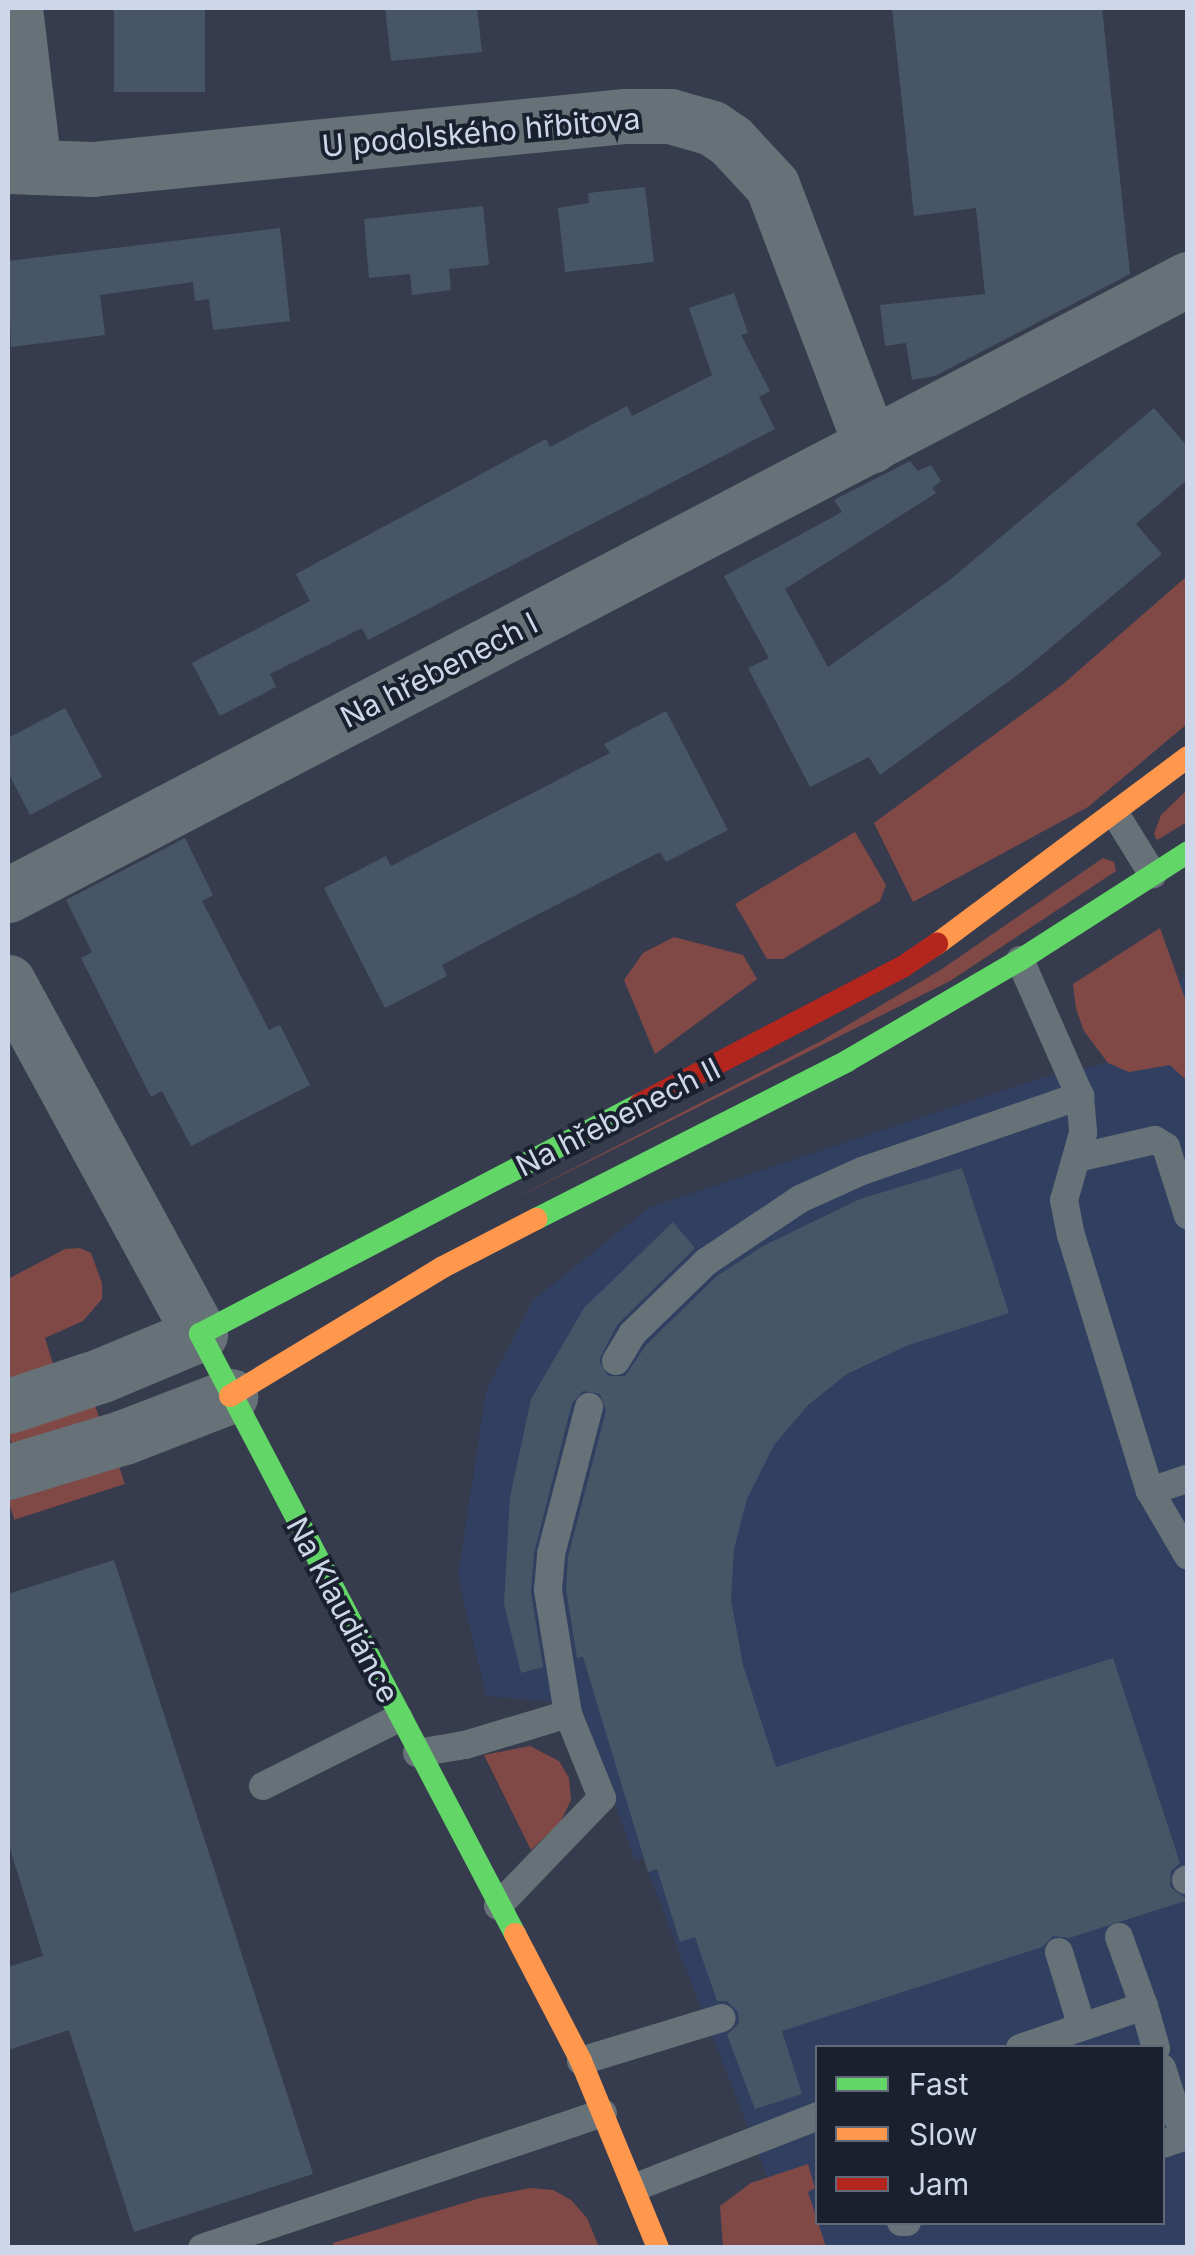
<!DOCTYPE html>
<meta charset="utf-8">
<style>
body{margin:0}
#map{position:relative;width:1195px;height:2255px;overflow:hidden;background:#363c4d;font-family:Inter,sans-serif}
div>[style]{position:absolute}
.built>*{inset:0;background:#313f61}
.green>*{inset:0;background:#804946;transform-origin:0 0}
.building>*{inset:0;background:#475667;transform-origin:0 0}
.lane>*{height:28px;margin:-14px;padding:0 14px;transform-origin:14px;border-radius:14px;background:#667277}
.street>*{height:55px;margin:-27.5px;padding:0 27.5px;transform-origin:27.5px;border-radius:27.5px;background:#667277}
.fast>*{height:22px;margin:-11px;padding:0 11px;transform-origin:11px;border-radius:11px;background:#63d668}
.slow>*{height:22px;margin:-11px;padding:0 11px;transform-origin:11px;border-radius:11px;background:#ff974d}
.jam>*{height:22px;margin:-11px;padding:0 11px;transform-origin:11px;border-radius:11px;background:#b3261e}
span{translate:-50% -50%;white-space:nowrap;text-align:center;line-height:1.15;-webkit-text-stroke:8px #1a202e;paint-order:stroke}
.street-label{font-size:30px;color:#ced6ea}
.frame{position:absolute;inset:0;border:10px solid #ced6ea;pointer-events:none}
.legend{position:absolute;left:815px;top:2045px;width:350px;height:180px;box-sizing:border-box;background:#1a202e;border:2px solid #626979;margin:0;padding:12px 18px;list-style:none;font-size:30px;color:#ced6ea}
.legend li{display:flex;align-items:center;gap:20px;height:50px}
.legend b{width:50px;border:2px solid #626979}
</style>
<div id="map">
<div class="built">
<i style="clip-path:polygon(evenodd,1187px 969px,1187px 2247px,795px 2247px,648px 1872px,672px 1864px,668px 1850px,635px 1860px,580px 1704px,486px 1696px,458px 1576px,486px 1392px,533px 1300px,650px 1207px,1038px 1079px,1187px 1045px,1173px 993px,1187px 969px,818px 2048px,1162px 2048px,1162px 2222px,818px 2222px,818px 2048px)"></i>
</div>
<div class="green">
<i style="clip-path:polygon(1187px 576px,1187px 724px,1088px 807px,913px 902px,874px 823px,1062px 685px)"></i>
<i style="clip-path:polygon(1187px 790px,1187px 822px,1157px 840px,1154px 834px,1161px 815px)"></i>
<i style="clip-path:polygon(855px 832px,886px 885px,880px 901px,783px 959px,767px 959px,735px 904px)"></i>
<i style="clip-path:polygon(1103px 858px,1114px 862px,1116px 871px,950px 981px,506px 1203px,821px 1041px,942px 969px)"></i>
<i style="clip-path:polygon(1160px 928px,1187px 1004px,1187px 1081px,1170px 1065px,1129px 1072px,1108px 1063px,1084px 1031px,1076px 1009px,1073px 984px)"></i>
<i style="clip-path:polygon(674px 937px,743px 955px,757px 979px,655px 1054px,624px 980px,643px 953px)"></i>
<i style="clip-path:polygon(65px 1249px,80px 1248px,91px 1253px,102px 1283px,102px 1299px,83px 1321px,45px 1338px,53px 1364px,8px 1379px,8px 1279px)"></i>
<i style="left:95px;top:1405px;width:13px;height:91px;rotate:72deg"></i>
<i style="left:118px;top:1463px;width:22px;height:116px;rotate:72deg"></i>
<i style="clip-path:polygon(530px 1746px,559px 1761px,569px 1778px,571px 1800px,560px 1823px,531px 1850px,484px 1755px)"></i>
<i style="clip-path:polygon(808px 2164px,815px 2188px,808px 2192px,826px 2247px,723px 2247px,720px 2206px,751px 2183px)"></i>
<i style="clip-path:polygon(530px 2188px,553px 2190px,571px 2200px,587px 2218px,599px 2247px,334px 2248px,333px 2243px,480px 2198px)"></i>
</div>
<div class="building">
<i style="left:114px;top:8px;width:91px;height:84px"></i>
<i style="clip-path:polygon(385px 8px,477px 8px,482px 52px,391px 61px)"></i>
<i style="clip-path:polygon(892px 8px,1102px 8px,1130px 274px,935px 376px,912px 380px,906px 343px,885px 346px,880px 305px,985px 294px,976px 208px,914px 216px)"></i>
<i style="clip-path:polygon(645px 187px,654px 262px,565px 272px,558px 208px,589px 203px,588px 193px)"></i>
<i style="clip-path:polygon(483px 206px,489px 265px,449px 269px,451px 290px,412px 295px,410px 274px,369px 278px,364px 219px)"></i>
<i style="clip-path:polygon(280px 228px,290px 321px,213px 330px,209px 299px,195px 301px,193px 282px,100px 295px,105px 335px,11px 347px,8px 261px)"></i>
<i style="clip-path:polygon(734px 293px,748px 333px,741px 335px,770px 391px,759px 397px,775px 429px,368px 640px,362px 628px,270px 674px,276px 687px,220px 716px,192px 663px,310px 601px,296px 574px,546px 439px,550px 447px,627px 406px,632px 416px,712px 375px,689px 308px)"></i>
<i style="clip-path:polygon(1154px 408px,1188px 447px,1188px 479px,1136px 524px,1162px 554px,1024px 670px,880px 775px,869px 757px,810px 787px,748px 668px,769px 658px,724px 576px,842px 512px,834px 500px,910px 461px,918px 471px,931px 465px,941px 481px,932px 488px,936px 493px,785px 589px,828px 667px,951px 579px)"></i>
<i style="clip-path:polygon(65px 708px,102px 777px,30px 815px,8px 772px,8px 738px)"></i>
<i style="clip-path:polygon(666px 711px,728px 830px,666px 862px,660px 852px,523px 922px,442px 965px,447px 976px,385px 1008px,324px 888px,386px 856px,391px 866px,610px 753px,604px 744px)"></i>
<i style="clip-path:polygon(185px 838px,213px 895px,202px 901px,269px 1030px,280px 1025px,310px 1085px,191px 1146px,162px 1091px,151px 1097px,81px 958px,92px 952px,66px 900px)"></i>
<i style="clip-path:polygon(962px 1168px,1009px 1313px,906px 1346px,847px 1374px,808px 1405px,774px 1445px,747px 1499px,734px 1549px,731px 1600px,743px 1665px,776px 1767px,1113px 1658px,1180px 1863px,1171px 1871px,1170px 1887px,1188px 1900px,1069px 1938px,1053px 1936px,1042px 1947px,782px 2031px,802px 2094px,755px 2109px,727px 2035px,739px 2023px,738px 2012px,727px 2001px,717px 2001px,695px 1937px,680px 1942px,657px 1869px,648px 1872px,583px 1657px,577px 1658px,566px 1589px,568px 1557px,606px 1411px,600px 1394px,583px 1391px,572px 1403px,534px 1553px,531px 1592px,543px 1667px,521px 1673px,504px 1604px,510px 1497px,531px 1399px,584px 1308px,673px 1222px,695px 1248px,617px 1325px,599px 1360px,608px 1376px,625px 1376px,646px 1345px,717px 1276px,763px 1246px,860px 1199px)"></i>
<i style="clip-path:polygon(114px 1560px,313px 2174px,134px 2232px,69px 2030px,8px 2050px,8px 1967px,43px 1956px,8px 1842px,8px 1594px)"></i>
</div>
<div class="lane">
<i style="left:1116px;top:815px;width:70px;rotate:58.3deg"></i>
<i style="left:1020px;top:960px;width:149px;rotate:66.2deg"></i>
<i style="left:1080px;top:1096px;width:37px;rotate:85deg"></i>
<i style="left:1083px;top:1133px;width:70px;rotate:105.8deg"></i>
<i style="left:1064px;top:1200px;width:36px;rotate:79deg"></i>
<i style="left:1071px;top:1235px;width:268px;rotate:72.9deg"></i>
<i style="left:1150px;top:1491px;width:75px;rotate:59.7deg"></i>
<i style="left:1077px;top:1158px;width:80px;rotate:-13deg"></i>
<i style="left:1155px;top:1140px;width:13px;rotate:32deg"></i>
<i style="left:1166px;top:1147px;width:72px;rotate:72.3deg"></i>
<i style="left:616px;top:1361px;width:31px;rotate:-59deg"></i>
<i style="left:632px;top:1334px;width:103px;rotate:-44.2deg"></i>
<i style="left:706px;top:1262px;width:113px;rotate:-33.8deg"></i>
<i style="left:800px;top:1199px;width:68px;rotate:-24.3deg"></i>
<i style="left:862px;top:1171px;width:231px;rotate:-19deg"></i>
<i style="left:1150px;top:1491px;width:40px;rotate:-18deg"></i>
<i style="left:417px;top:1753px;width:49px;rotate:-9.5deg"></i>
<i style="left:465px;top:1745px;width:108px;rotate:-16.8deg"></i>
<i style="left:263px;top:1786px;width:152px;rotate:-26.6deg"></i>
<i style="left:1186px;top:1880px;width:2px;rotate:-27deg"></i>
<i style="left:498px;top:1906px;width:150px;rotate:-46.1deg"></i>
<i style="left:602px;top:1798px;width:91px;rotate:-112deg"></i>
<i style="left:568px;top:1714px;width:126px;rotate:-99.2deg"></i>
<i style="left:548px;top:1590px;width:36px;rotate:-85deg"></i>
<i style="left:551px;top:1554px;width:152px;rotate:-75.5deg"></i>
<i style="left:1119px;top:1937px;width:73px;rotate:70.1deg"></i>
<i style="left:1059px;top:1952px;width:78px;rotate:73deg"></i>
<i style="left:1020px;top:2048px;width:131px;rotate:-18.7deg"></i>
<i style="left:1144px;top:2006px;width:44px;rotate:74.1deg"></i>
<i style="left:581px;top:2061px;width:147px;rotate:-17deg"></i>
<i style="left:1162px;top:2068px;width:72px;rotate:72.3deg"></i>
<i style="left:1184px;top:2137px;width:23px;rotate:162deg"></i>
<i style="left:636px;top:2187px;width:195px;rotate:-21.3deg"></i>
<i style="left:901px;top:2222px;width:6px"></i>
<i style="left:202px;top:2248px;width:423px;rotate:-18.6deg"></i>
</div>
<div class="street">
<i style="left:15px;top:8px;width:160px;rotate:83.2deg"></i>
<i style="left:8px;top:166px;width:84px;rotate:2deg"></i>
<i style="left:92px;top:169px;width:536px;rotate:-5.68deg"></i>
<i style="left:625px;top:116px;width:45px"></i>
<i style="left:670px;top:116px;width:44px;rotate:15.9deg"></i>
<i style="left:712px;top:128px;width:23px;rotate:34deg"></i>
<i style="left:731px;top:141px;width:60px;rotate:47deg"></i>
<i style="left:772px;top:185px;width:279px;rotate:69.2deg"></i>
<i style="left:8px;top:895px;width:1331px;rotate:-27.57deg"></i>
<i style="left:8px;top:982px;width:401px;rotate:61.4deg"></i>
<i style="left:200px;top:1334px;width:106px;rotate:157.3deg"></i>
<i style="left:102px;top:1375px;width:99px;rotate:161.7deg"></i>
<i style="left:8px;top:1472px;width:121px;rotate:-16.8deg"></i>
<i style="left:124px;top:1437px;width:114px;rotate:-21.1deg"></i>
</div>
<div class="fast">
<i style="left:536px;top:1219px;width:349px;rotate:-26.9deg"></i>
<i style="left:847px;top:1061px;width:200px;rotate:-30.3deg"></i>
<i style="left:1020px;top:960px;width:200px;rotate:-32.7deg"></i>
<i style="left:515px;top:1934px;width:678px;rotate:-117.7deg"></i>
<i style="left:200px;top:1334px;width:496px;rotate:-27.6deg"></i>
</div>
<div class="slow">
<i style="left:937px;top:944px;width:313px;rotate:-36.7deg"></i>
<i style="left:230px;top:1396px;width:249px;rotate:-31.2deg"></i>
<i style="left:443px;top:1267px;width:105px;rotate:-27.3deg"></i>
<i style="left:515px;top:1934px;width:143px;rotate:62.5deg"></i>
<i style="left:581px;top:2061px;width:202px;rotate:67.6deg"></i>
</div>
<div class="jam">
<i style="left:640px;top:1104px;width:298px;rotate:-27.6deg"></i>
<i style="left:904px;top:966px;width:40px;rotate:-34deg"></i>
</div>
<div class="street-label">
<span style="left:481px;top:132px;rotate:-5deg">U podolského hřbitova</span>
<span style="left:439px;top:670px;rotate:-27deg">Na hřebenech Ⅰ</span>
<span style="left:618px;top:1117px;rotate:-27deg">Na hřebenech Ⅱ</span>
<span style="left:343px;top:1610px;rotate:62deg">Na Klaudiánce</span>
</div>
<div class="frame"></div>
<ul class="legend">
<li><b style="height:12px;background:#63d668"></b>Fast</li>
<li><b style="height:12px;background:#ff974d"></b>Slow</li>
<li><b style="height:12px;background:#b3261e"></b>Jam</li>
</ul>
</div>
